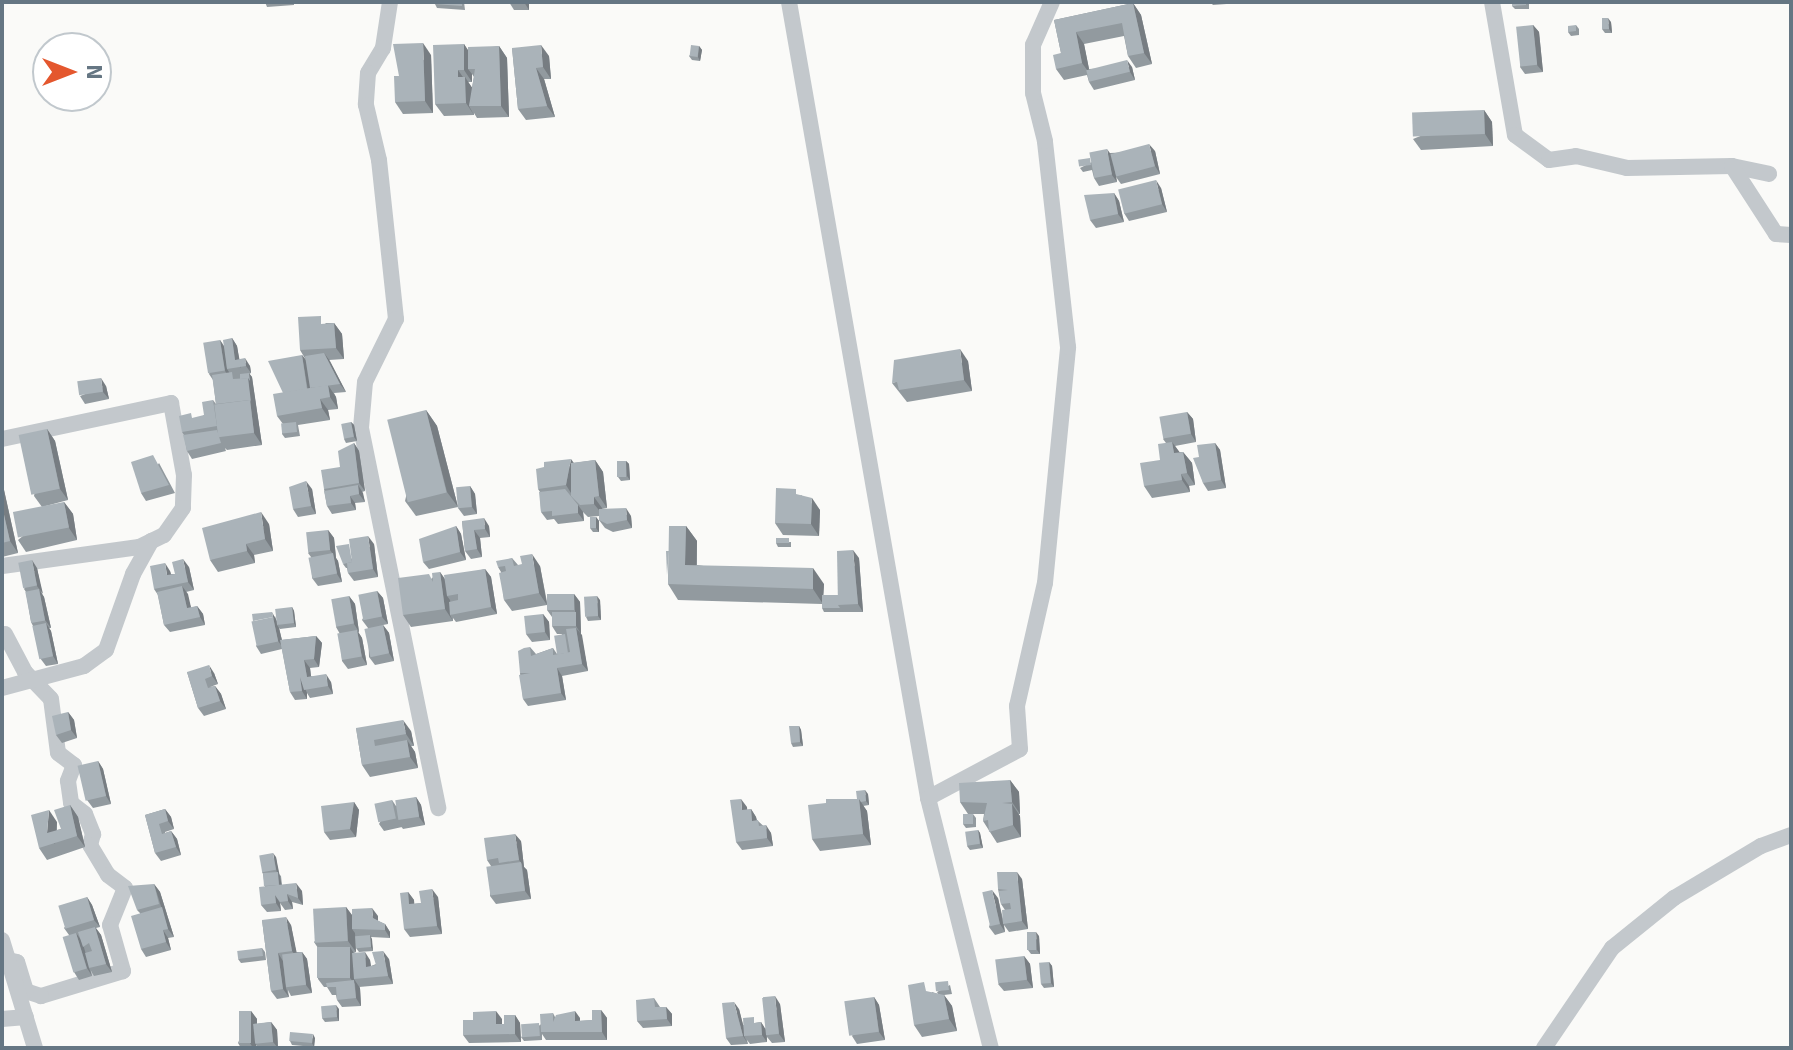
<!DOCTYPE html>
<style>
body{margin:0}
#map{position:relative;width:1793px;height:1050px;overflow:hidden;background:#fafaf8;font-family:Signika,sans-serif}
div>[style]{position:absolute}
.street>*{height:16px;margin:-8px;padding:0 8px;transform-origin:8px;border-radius:8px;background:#c3c8cc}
.wall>*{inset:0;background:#929a9f}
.shaded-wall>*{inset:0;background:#777d82}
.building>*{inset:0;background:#aab3b9;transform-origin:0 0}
span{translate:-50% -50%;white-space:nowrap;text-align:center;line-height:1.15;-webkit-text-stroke:8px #fff;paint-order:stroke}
.frame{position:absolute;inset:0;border:4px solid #657683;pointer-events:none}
.north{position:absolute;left:32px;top:32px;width:80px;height:80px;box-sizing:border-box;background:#fff;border:2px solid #c1c8cd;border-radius:50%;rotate:90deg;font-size:22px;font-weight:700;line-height:32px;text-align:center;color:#657683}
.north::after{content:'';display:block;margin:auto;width:28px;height:36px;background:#e4572e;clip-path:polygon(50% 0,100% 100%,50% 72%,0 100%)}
</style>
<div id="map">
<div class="street">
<i style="left:390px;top:2px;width:47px;rotate:98.7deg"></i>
<i style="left:383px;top:48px;width:29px;rotate:121deg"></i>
<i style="left:368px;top:73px;width:32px;rotate:94deg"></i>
<i style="left:366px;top:105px;width:57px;rotate:76.7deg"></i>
<i style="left:379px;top:160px;width:160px;rotate:83.9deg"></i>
<i style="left:396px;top:319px;width:70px;rotate:116.2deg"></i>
<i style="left:365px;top:382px;width:46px;rotate:95deg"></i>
<i style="left:361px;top:428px;width:388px;rotate:78.5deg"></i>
<i style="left:789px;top:2px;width:808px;rotate:80.09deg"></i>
<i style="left:928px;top:798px;width:258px;rotate:75.9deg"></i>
<i style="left:1492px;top:2px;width:135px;rotate:80.2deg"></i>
<i style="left:1515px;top:135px;width:42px;rotate:36.3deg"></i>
<i style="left:1549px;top:160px;width:27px;rotate:-8deg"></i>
<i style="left:1576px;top:156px;width:52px;rotate:13.2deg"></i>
<i style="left:1627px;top:168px;width:105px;rotate:-1.1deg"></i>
<i style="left:1732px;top:166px;width:38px;rotate:12deg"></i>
<i style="left:1732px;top:166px;width:81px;rotate:57.1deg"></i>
<i style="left:1776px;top:234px;width:15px;rotate:4deg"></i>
<i style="left:2px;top:439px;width:173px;rotate:-12deg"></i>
<i style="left:171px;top:403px;width:73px;rotate:79.8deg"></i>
<i style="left:184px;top:475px;width:33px;rotate:92deg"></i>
<i style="left:183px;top:508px;width:33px;rotate:125deg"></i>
<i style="left:164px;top:535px;width:28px;rotate:154deg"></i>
<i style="left:139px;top:547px;width:138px;rotate:172.1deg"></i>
<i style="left:5px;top:634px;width:43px;rotate:62.2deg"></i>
<i style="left:25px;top:672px;width:37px;rotate:46deg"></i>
<i style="left:51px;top:699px;width:54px;rotate:82.6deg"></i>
<i style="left:58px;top:753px;width:20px;rotate:37deg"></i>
<i style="left:74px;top:765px;width:17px;rotate:111deg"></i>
<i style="left:68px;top:781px;width:22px;rotate:82deg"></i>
<i style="left:71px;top:803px;width:18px;rotate:38deg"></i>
<i style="left:85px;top:814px;width:22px;rotate:68deg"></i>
<i style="left:93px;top:834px;width:11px;rotate:105deg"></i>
<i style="left:90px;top:845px;width:35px;rotate:59deg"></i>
<i style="left:108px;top:875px;width:21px;rotate:37deg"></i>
<i style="left:125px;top:888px;width:40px;rotate:112deg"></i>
<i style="left:110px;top:925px;width:48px;rotate:74.2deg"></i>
<i style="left:123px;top:971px;width:86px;rotate:163deg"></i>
<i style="left:41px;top:996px;width:16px;rotate:-162deg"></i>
<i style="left:26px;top:991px;width:30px;rotate:-107deg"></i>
<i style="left:17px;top:962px;width:9px;rotate:-167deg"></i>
<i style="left:2px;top:688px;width:85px;rotate:-15deg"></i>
<i style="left:84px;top:666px;width:27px;rotate:-36deg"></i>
<i style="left:106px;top:650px;width:81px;rotate:-70.4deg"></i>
<i style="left:133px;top:574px;width:38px;rotate:-61deg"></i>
<i style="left:928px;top:798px;width:104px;rotate:-28deg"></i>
<i style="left:1020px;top:749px;width:43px;rotate:-94deg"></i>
<i style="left:1017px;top:706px;width:126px;rotate:-77.2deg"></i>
<i style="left:1045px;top:583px;width:237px;rotate:-84.4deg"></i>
<i style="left:1068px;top:347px;width:207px;rotate:-96.4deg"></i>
<i style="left:1045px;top:141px;width:49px;rotate:-104deg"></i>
<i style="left:1033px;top:93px;width:48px;rotate:-90deg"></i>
<i style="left:1033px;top:45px;width:47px;rotate:-66.2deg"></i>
<i style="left:2px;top:940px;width:113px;rotate:73deg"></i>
<i style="left:2px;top:1019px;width:24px;rotate:-5deg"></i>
<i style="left:1544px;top:1048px;width:121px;rotate:-55.8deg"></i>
<i style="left:1612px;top:948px;width:80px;rotate:-38.9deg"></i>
<i style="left:1674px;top:898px;width:101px;rotate:-30.9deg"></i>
<i style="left:1761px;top:846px;width:32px;rotate:-20deg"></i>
</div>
<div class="wall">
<i style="clip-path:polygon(265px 2px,294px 2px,294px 5px,267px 7px)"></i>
<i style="clip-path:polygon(434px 2px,464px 2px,465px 10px,437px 8px)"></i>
<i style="clip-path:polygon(509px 2px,529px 2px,529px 10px,514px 10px)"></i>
<i style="clip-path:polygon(1210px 2px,1240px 2px,1240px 3px,1213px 5px)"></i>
<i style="clip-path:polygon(1529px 2px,1529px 9px,1515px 9px,1512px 6px)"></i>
<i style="clip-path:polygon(1133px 3px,1141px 15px,1152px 64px,1136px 68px,1128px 56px,1124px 36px,1084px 44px,1089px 69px,1132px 67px,1135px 80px,1094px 90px,1089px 82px,1087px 75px,1064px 80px,1056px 69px,1061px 53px,1054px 20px)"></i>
<i style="clip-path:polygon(1611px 22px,1612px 33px,1605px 33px,1602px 29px)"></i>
<i style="clip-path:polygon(1533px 25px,1539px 32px,1543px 72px,1525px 74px,1520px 67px)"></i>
<i style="clip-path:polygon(1576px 25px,1579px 29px,1579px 35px,1571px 36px,1568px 32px)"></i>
<i style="clip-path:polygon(evenodd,464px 44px,468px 51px,499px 46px,507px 58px,509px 117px,477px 118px,474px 113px,474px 115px,444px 116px,435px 104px,464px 44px,472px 74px,474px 77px,472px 88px,468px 82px,472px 82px,472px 74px)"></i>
<i style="clip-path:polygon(699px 46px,702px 50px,700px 61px,692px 60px,689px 56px)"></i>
<i style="clip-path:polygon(512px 48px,549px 56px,551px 79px,544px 79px,555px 117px,526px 120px,518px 109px)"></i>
<i style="clip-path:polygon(431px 55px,433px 113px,403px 114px,395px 102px,399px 76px)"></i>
<i style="clip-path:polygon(1484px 110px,1492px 122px,1493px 146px,1421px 150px,1413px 139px)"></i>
<i style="clip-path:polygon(1155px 151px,1160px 174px,1121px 184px,1116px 177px,1117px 182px,1099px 186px,1094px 178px,1092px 170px,1083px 172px,1080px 168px,1110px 153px)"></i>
<i style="clip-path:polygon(1161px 188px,1167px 212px,1129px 221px,1124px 213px)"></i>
<i style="clip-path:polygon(1114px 193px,1119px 201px,1124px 222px,1096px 228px,1090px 220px)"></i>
<i style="clip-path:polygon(326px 323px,334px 323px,342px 334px,344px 359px,329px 360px,346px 392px,334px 393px,336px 397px,338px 409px,328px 410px,330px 420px,298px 425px,300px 436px,285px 438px,282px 434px,283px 424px,277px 416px,283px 393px,302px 355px,306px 360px,300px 350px)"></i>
<i style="clip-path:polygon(232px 338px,237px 346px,239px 359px,250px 366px,251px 373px,249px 374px,252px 377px,253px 385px,262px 445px,227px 450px,225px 448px,226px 451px,192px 459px,187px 451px,184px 435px,182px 432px,204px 415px,213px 400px,216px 404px,213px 380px,209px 374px,220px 340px,224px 346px)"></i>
<i style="clip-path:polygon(968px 361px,972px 391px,907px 402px,892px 383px)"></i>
<i style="clip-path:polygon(106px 386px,109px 399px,85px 404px,80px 396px)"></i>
<i style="clip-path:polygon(426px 410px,437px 426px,458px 507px,416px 516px,405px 501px)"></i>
<i style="clip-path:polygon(1187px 412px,1193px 419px,1196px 442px,1175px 446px,1179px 452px,1183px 452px,1192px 463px,1195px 485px,1189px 486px,1190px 492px,1152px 498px,1144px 486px,1160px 460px,1166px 443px,1163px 439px)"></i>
<i style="clip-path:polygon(351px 422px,354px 425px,357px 441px,346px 443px,344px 439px)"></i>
<i style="clip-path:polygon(47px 429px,55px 441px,68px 500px,42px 507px,34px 496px)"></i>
<i style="clip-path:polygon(354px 443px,359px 451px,365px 491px,362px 492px,365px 502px,355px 503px,356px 510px,332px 514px,327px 506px,324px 489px,340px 467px)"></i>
<i style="clip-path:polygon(1215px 443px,1220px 450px,1226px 488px,1208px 491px,1203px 483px,1199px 457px)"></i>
<i style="clip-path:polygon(595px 460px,603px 472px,607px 508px,602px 509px,631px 516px,632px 528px,613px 532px,605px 528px,599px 520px,599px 516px,588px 517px,583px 512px,584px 521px,558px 524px,554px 519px,547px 520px,541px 512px,540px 492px,538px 489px,574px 463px)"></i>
<i style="clip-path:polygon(626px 461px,629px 464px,630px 480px,621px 481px,618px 477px)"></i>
<i style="clip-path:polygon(159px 463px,175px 493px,146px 501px,141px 493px)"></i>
<i style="clip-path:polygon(2px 481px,18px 553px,2px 557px)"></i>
<i style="clip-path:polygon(470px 486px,475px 494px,477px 514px,464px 516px,458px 508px)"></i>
<i style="clip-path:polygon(312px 489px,316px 514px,298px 517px,293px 509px)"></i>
<i style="clip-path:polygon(801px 495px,820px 510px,819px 536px,783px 535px,775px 523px)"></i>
<i style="clip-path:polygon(64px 502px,73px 514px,77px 540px,26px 552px,18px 540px)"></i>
<i style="clip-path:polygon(596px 517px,599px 521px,599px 532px,593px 532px,590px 528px)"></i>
<i style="clip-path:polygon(462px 521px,489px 526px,490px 537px,480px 538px,482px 557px,471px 559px,465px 551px)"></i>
<i style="clip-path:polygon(269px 524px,273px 551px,254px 555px,255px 563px,218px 572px,210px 560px)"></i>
<i style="clip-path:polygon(456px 526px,461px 534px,466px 560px,429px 569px,423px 562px)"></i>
<i style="clip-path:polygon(686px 526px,697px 541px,697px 565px,824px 584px,823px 595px,838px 595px,859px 558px,863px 612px,824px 612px,822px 608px,822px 604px,678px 600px,668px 584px,669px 551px)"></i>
<i style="clip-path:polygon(328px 530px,334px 538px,336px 558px,338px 561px,342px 582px,318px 586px,312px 578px,311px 557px,308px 553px)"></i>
<i style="clip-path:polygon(791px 542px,791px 547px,778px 547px,776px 543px)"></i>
<i style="clip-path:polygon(374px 544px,378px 577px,354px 581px,348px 573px,347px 568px,346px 568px,343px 564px)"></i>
<i style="clip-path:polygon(512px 558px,518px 565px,540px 566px,547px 602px,574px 594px,580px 602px,581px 634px,588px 671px,562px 676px,566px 700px,528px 706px,523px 699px,520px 673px,530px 647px,536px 654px,553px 648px,557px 654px,562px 634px,557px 634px,552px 626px,552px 617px,547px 610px,547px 605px,512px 611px,504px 600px,501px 572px,498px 567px)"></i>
<i style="clip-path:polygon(189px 567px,194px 590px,186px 592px,191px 608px,197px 606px,203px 614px,205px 625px,170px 632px,164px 625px,158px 595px,154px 589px,170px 571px,171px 574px,175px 574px)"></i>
<i style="clip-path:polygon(37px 568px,42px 594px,44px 597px,51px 628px,49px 628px,51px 631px,58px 664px,46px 666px,40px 658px,33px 626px,31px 622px,26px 592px,24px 589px)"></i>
<i style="clip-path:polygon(485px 569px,491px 577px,497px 614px,456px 622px,453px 618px,453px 621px,411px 627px,403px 615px,432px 578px,440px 572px,445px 579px)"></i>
<i style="clip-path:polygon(377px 591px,383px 598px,388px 624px,383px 625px,389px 633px,394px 661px,375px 665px,369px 657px,368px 628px,362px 620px)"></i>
<i style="clip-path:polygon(349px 596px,355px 604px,359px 632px,358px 632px,362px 638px,367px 665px,348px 669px,342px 661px,340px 634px,336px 627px)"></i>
<i style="clip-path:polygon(600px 600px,601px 620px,588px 621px,586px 617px)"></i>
<i style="clip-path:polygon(292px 607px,294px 611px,296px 627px,280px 629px,279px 628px,282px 640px,316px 636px,322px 643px,319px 667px,310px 668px,311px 676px,331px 682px,333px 694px,310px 698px,307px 693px,307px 699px,295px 700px,290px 692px,282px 649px,261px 654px,256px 646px,275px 616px,277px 622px)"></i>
<i style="clip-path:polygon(543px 614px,549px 622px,550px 640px,532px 642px,526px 634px)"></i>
<i style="clip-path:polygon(187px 672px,214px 673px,218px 684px,210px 687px,215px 686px,221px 694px,226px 709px,204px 716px,198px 708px)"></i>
<i style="clip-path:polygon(68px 712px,74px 720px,77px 738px,62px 743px,56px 735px)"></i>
<i style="clip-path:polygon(799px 726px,801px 730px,803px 746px,793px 747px,791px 743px)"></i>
<i style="clip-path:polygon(356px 728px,411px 731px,414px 746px,411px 746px,415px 752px,418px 768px,370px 777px,362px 765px)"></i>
<i style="clip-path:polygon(98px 761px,103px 769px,111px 804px,93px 808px,87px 800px)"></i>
<i style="clip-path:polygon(1010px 780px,1019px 792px,1020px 814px,1018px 814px,1020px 816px,1021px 837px,997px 843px,983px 821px,984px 814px,973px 814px,976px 818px,976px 827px,966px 828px,963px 824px,968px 814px,960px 802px)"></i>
<i style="clip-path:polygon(868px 794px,869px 805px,863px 806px,867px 811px,871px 845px,820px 851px,812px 839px,857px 799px)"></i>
<i style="clip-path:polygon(416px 797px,421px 805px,425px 825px,403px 829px,401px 826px,402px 827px,384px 831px,379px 824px,392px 800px,396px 806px)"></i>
<i style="clip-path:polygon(354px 802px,359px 810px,356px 837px,330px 840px,324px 832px)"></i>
<i style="clip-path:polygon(70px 805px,78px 817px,85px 847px,47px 860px,39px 848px,57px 822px,57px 830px,61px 829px)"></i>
<i style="clip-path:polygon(747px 807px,747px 810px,751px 809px,756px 817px,757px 820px,771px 833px,773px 846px,742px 850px,736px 842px)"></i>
<i style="clip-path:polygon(165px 809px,171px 817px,174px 829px,165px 832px,165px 833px,171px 831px,177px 839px,181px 855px,161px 861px,155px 853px,145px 815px)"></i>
<i style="clip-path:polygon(978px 830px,980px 833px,983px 848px,970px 850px,967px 846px)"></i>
<i style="clip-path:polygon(521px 841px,524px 867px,527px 870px,531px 899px,496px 904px,490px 896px,491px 866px,487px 860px)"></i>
<i style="clip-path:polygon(276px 857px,278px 873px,281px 876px,282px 885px,302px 891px,303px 905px,292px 902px,293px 909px,285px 910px,280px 903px,281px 911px,267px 912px,261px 905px,265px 887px,263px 874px,262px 872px)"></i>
<i style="clip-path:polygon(1022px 879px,1028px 929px,1009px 932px,1004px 925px,1005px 932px,995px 935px,989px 927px,998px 898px,1003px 919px,1005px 910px,1001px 904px,998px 889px)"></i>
<i style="clip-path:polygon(154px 884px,160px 892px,174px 937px,168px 938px,171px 950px,146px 957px,141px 949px,140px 913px,137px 910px)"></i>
<i style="clip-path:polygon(408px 892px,414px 900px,414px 904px,421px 903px,438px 897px,442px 934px,410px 937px,404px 929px)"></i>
<i style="clip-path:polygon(87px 897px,92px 905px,100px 927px,96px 928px,101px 935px,112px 972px,94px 976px,91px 971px,92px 976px,79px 980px,74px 972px,69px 935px,64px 928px)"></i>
<i style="clip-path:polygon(346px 907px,352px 915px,378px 916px,378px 921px,385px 924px,390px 932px,390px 938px,371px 937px,373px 951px,359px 952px,356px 948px,355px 939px,356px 952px,354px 952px,370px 960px,371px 966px,389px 959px,393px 984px,359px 987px,356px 982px,360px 988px,361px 1006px,342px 1007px,337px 1000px,336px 995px,332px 995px,327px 987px,324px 987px,318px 979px,318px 948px,314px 942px)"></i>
<i style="clip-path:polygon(262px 920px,291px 925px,296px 952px,302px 952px,307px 959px,312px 993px,291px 996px,288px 990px,289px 997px,277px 999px,271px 991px)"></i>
<i style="clip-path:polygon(1039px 936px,1040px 954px,1031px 954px,1028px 950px)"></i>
<i style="clip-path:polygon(262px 948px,265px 952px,266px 960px,241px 963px,238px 959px)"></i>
<i style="clip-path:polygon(1024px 956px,1030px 964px,1033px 988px,1004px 991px,998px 984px)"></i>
<i style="clip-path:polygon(1049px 962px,1052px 966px,1054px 987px,1044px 988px,1041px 984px)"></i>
<i style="clip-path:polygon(950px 985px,952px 994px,944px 995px,952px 1006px,957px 1031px,922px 1037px,914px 1025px,932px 992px,938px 994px,937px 992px)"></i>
<i style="clip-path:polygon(874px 997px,879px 1005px,885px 1040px,857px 1044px,852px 1036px)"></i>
<i style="clip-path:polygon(654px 998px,660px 1007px,666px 1007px,672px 1014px,672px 1026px,643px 1028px,637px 1021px)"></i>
<i style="clip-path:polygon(780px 1004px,785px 1042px,772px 1043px,767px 1037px,767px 1042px,750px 1044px,747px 1040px,748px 1044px,731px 1045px,726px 1038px,739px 1009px,743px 1025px,761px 1022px,765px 1029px)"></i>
<i style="clip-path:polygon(339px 1009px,339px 1021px,325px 1022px,322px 1018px)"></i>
<i style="clip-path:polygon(601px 1010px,607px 1018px,607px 1040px,546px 1040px,542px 1034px,542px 1040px,524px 1041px,521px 1037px,540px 1025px,553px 1013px,555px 1017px,580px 1018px,580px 1021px,592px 1020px)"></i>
<i style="clip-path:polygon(251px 1011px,257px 1019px,257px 1024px,271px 1022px,277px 1030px,278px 1048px,258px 1048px,256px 1045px,256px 1048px,241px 1048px,238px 1043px)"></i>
<i style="clip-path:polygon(515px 1015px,520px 1023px,521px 1042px,469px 1043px,463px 1035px,502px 1019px,502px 1024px,504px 1024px)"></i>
<i style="clip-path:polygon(315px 1038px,314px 1047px,292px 1045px,290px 1041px)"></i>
</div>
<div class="shaded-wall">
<i style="clip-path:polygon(524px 2px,529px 2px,529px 10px)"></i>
<i style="clip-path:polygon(1133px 3px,1141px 15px,1152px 64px,1144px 53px)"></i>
<i style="clip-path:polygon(1608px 18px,1611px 22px,1612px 33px,1609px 29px)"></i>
<i style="clip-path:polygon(1533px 25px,1539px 32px,1543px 72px,1537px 65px)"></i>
<i style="clip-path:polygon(1076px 32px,1084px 44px,1090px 74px,1082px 63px)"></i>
<i style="clip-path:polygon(423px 43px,431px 55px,433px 113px,425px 101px)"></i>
<i style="clip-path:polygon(464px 44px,472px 56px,468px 69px,472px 74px,472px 82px,464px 70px)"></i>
<i style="clip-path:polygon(541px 45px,549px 56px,551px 79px,543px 67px)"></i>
<i style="clip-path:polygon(499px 46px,507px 58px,509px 117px,501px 106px)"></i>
<i style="clip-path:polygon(699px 46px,702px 50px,700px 61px,698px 57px)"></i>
<i style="clip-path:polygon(1127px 60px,1132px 67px,1135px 80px,1130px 72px)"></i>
<i style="clip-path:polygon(536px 68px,544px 79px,555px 117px,547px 106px)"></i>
<i style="clip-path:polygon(458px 70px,465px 80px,465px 77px,473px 89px,469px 106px,474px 115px,466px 103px,458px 77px)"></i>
<i style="clip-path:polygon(1484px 110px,1492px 122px,1493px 146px,1485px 134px)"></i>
<i style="clip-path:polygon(1149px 144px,1155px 151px,1160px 174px,1155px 166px)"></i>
<i style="clip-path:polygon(1107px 149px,1112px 156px,1117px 182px,1112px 175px)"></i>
<i style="clip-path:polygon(1156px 180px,1161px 188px,1167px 212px,1162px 204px)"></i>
<i style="clip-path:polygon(1114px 193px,1119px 201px,1124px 222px,1118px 214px)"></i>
<i style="clip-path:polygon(334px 323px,342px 334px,344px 359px,336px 348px)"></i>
<i style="clip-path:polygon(232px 338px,237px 346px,241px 368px,235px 360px)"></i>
<i style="clip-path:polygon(220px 340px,225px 348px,227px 369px,229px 372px,231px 379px,225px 371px)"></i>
<i style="clip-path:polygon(960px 349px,968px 361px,972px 391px,964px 380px)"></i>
<i style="clip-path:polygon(324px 353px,330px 361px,346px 392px,340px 384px)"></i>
<i style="clip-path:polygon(302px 355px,308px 363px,312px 388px,308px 391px)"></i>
<i style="clip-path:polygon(245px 358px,250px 366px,251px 373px,246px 366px)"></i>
<i style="clip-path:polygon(249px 373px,252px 377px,262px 445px,254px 433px,250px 400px,248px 378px)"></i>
<i style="clip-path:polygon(101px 378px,106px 386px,109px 399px,103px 392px)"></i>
<i style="clip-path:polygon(328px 385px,336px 397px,338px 409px,330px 397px)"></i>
<i style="clip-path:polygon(320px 399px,328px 410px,330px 420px,322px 408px)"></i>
<i style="clip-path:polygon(426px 410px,437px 426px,458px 507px,447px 492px)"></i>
<i style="clip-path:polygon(1187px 412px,1193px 419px,1196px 442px,1191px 434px)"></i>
<i style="clip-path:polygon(351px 422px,354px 425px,357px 441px,354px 437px)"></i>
<i style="clip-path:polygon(47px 429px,55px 441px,68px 500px,60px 489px)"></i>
<i style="clip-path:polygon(1172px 442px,1181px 454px,1174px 453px)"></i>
<i style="clip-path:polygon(354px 443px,359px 451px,365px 491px,359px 483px)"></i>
<i style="clip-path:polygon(1215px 443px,1220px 450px,1226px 488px,1221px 480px)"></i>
<i style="clip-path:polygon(1183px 452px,1192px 463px,1195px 485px,1187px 473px)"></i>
<i style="clip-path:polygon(571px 459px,576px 466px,571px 493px,566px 485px)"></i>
<i style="clip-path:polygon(595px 460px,603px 472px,607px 508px,599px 496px)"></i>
<i style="clip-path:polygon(626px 461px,629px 464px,630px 480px,627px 476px)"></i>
<i style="clip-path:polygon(1181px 474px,1189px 486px,1190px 492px,1182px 480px)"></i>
<i style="clip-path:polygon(2px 481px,18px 553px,10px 541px,2px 506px)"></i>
<i style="clip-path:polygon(306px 481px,312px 489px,316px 514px,311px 506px)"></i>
<i style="clip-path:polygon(358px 485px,363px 493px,365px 502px,359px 494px)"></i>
<i style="clip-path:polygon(470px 486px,475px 494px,477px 514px,472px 507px)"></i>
<i style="clip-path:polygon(350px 496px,355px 503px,356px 510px,351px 503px)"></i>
<i style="clip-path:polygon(594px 497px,602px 508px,603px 515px,594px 504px)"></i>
<i style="clip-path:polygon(812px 498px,820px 510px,819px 536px,811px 524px)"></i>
<i style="clip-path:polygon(64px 502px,73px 514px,77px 540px,69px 528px)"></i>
<i style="clip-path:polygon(578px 505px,583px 512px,584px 521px,578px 513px)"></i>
<i style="clip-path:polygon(626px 508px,631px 516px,632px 528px,627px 520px)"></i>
<i style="clip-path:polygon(261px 512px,269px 524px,273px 551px,265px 539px)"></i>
<i style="clip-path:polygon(596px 517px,599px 521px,599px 532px,596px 528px)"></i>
<i style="clip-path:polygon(484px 518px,489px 526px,490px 537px,485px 529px)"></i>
<i style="clip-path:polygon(456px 526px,461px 534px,466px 560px,460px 552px)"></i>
<i style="clip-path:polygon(686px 526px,697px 541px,696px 580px,685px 565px)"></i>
<i style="clip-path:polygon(328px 530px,334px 538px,336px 558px,338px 561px,342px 582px,337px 574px,333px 554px,330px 550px)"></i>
<i style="clip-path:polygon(474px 530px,480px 538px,482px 557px,477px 549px)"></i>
<i style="clip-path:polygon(368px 536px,374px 544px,378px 577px,373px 569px)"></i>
<i style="clip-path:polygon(246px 544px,254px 555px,255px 563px,247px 551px)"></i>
<i style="clip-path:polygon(853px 550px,859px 558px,863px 612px,858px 604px)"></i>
<i style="clip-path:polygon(532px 554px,540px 566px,547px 605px,539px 593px)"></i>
<i style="clip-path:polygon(183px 559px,189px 567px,194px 590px,188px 582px)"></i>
<i style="clip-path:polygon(32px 560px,37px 568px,43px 594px,37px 586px)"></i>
<i style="clip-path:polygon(165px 563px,170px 571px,173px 583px,167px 575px)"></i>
<i style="clip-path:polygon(813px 568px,824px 584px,823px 604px,813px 589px)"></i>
<i style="clip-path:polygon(485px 569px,491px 577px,497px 614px,491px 607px)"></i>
<i style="clip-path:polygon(440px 572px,448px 584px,447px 596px,450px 600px,452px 614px,450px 615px,453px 621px,445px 609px)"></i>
<i style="clip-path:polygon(182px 586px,188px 594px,193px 616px,187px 608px)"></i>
<i style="clip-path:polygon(39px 589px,44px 597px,51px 628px,45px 620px)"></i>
<i style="clip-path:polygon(377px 591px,383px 598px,388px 624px,382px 617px)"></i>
<i style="clip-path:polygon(574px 594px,580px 602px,581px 634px,576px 626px)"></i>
<i style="clip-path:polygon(349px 596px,355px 604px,359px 632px,354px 624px)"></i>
<i style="clip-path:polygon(597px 596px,600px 600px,601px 620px,598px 616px)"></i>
<i style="clip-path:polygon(197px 606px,203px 614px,205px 625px,200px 617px)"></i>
<i style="clip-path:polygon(292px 607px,294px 611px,296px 627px,294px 623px)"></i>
<i style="clip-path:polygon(272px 612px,279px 625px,277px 625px,279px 628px,284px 649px,278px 641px)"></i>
<i style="clip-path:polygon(543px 614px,549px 622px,550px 640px,545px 632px)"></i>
<i style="clip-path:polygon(46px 623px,51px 631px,58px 664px,53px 656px)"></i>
<i style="clip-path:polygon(383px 625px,389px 633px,394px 661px,389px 653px)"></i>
<i style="clip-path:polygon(576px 628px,582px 635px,588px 671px,582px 664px)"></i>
<i style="clip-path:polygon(357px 630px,362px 638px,367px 665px,362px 657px)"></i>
<i style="clip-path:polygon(316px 636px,322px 643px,319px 667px,314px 659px)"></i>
<i style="clip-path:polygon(304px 660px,310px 668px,312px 685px,307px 677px)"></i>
<i style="clip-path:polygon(209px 665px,214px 673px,218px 684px,212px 676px)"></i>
<i style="clip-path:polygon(557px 668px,562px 676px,566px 700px,561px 693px)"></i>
<i style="clip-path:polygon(326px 674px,331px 682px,333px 694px,328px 686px)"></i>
<i style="clip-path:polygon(300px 677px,307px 693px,307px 699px,302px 691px)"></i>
<i style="clip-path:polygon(215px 686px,221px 694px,226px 709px,220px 701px)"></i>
<i style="clip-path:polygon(68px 712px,74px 720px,77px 738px,71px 730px)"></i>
<i style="clip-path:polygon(403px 720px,411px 731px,414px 746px,406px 734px)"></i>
<i style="clip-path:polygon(799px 726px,801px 730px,803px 746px,800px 742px)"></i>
<i style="clip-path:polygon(407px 740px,415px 752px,418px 768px,410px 757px)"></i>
<i style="clip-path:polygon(98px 761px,103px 769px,111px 804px,106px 796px)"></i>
<i style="clip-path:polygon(1010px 780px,1019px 792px,1020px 814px,1012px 802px)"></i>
<i style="clip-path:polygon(865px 790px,868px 794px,869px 805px,866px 801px)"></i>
<i style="clip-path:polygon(416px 797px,421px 805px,425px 825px,419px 817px)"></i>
<i style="clip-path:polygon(741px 799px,747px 807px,748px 818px,742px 810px)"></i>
<i style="clip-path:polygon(859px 799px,867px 811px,871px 845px,863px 834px)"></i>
<i style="clip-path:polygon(354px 802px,359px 810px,356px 837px,350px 829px)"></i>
<i style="clip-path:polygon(1012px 804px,1020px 816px,1021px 837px,1013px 825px)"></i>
<i style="clip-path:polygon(70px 805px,78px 817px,85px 847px,77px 836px)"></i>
<i style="clip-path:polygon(165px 809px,171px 817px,174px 829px,168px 821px)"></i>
<i style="clip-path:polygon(751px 809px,756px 817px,758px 829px,752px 821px)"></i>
<i style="clip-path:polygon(49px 810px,57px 822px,55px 844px,47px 833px)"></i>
<i style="clip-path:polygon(766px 825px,771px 833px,773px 846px,767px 838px)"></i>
<i style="clip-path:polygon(978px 830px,980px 833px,983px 848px,980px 844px)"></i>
<i style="clip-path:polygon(171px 831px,177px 839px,181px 855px,176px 847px)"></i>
<i style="clip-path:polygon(515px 834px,521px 841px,524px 867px,527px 870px,531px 899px,525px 891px,522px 864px,519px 860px)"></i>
<i style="clip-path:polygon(273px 853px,276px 857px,283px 892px,280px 888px)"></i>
<i style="clip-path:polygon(1017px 872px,1022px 879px,1028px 929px,1022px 921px)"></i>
<i style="clip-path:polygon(296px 883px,302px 891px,303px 905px,298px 898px)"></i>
<i style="clip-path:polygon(154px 884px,160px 892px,174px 937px,168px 929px)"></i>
<i style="clip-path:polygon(432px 889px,438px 897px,442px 934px,437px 926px)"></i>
<i style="clip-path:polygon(992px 890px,998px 898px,1005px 932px,1000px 924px)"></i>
<i style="clip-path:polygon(408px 892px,414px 900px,415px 912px,409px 904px)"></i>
<i style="clip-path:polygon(287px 894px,292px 902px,293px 909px,288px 901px)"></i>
<i style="clip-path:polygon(275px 895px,280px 903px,281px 911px,276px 903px)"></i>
<i style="clip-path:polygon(87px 897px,92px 905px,100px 927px,94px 920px)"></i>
<i style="clip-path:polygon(346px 907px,354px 918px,352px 929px,355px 933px,356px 952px,348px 941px)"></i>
<i style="clip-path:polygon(372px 908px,378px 916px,378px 926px,373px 918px)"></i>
<i style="clip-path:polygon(286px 917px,291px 925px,298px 959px,292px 951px)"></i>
<i style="clip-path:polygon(385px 924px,390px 932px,390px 938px,385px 930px)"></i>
<i style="clip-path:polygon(95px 927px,101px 935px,112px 972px,106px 964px)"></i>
<i style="clip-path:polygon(163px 930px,168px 938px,171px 950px,166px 942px)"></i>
<i style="clip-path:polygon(1036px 932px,1039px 936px,1040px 954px,1037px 950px)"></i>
<i style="clip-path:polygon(76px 933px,82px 941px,90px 968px,89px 968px,92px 976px,87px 968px)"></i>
<i style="clip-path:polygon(370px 935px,372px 939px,373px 951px,371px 947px)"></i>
<i style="clip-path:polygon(350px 947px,355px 955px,354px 979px,360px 988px,361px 1006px,356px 998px,355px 984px,350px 978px)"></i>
<i style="clip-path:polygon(383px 951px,389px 959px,393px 984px,388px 976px)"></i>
<i style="clip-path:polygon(302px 952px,307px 959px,312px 993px,306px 985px)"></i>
<i style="clip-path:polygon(365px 952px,370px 960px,372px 975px,366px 967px)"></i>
<i style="clip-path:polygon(278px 953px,283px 961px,286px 988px,289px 997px,283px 989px)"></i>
<i style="clip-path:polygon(1024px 956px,1030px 964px,1033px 988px,1027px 980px)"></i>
<i style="clip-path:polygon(1049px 962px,1052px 966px,1054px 987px,1051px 983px)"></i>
<i style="clip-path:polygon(944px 995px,952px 1006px,957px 1031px,949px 1019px)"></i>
<i style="clip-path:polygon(775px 996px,780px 1004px,785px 1042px,779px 1034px)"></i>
<i style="clip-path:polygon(874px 997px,879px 1005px,885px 1040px,879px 1032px)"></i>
<i style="clip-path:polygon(734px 1002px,739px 1009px,746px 1036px,744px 1036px,748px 1044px,743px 1036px)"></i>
<i style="clip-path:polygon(336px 1005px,339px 1009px,339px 1021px,337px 1017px)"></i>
<i style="clip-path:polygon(666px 1007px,672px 1014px,672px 1026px,667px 1019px)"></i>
<i style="clip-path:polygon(601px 1010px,607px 1018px,607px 1040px,602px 1032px)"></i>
<i style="clip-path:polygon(251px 1011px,257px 1019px,256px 1048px,253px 1048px,250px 1043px)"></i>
<i style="clip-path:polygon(496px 1011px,502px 1019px,502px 1032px,496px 1024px)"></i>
<i style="clip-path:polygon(575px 1011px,580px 1018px,580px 1029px,575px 1021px)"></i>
<i style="clip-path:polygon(515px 1015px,520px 1023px,521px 1042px,515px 1034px)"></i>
<i style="clip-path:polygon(271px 1022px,277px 1030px,278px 1048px,273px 1042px)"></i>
<i style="clip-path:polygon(761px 1022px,766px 1030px,767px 1042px,762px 1035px)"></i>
<i style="clip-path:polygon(313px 1034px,315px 1038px,314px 1047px,312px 1043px)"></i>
</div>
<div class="building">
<i style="clip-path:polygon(434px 2px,462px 2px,462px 6px,434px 4px)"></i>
<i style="clip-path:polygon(1512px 2px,1526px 2px,1526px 5px,1512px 6px)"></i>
<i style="clip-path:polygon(1133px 3px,1144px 53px,1128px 56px,1122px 23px,1076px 32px,1082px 63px,1056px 69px,1053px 55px,1061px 53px,1054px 20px)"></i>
<i style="clip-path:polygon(1602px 18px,1608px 18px,1609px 29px,1602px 29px)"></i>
<i style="left:1533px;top:25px;width:40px;height:17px;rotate:84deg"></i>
<i style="clip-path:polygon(1576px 25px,1576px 31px,1568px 32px,1568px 26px)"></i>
<i style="clip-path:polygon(423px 43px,425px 101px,395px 102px,394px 76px,399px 76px,393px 44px)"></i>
<i style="clip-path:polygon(464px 44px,464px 70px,458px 70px,458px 77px,465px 77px,466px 103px,435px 104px,433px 45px)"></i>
<i style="clip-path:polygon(541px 45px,543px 67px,536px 68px,547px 106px,518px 109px,512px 48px)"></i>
<i style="left:691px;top:45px;width:8px;height:11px;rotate:7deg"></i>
<i style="clip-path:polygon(499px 46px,501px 106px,469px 106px,475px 69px,468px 69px,468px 47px)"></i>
<i style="left:1127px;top:60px;width:12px;height:42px;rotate:76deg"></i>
<i style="left:1484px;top:110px;width:24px;height:72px;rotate:88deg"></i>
<i style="left:1149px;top:144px;width:23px;height:40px;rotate:75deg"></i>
<i style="left:1107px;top:149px;width:26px;height:18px;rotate:79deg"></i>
<i style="left:1090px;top:158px;width:7px;height:12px;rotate:82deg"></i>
<i style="left:1156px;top:180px;width:25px;height:39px;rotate:76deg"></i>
<i style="clip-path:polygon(1114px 193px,1118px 214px,1090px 220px,1084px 195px)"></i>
<i style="clip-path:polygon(321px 316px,321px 324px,334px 323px,336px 348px,300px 350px,298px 317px)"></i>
<i style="clip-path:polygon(232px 338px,235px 360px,245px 358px,246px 366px,227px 369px,223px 340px)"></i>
<i style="left:220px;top:340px;width:31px;height:17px;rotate:81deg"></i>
<i style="clip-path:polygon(960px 349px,964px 380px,899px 390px,897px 382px,892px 383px,894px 360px)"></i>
<i style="clip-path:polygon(324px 353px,340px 384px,310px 388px,305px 356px)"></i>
<i style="clip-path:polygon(302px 355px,307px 389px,283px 393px,268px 361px)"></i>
<i style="clip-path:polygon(232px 372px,233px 379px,248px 378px,251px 402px,250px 400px,216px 404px,212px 375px)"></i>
<i style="clip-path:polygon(249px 373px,250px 381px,248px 378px,240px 379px,240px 374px)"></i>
<i style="left:101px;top:378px;width:14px;height:24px;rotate:82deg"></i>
<i style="clip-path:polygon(328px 385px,330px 397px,320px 399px,322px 408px,277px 416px,273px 394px)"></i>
<i style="clip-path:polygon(213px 400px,217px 426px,182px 432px,179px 416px,191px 413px,192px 418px,204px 415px,202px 402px)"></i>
<i style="left:250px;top:400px;width:33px;height:36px;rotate:83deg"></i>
<i style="left:426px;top:410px;width:85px;height:40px;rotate:76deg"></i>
<i style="left:1187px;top:412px;width:22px;height:28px;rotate:80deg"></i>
<i style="left:296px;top:422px;width:10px;height:15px;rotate:84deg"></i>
<i style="left:351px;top:422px;width:15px;height:10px;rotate:79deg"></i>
<i style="left:47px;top:429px;width:61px;height:29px;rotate:78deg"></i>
<i style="clip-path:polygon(217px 430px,221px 443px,187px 451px,183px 435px)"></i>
<i style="clip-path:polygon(1172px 442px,1174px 453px,1183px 452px,1187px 473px,1181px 474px,1182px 480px,1144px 486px,1140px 463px,1160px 460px,1158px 444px)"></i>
<i style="clip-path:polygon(354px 443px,359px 483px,324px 489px,321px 470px,340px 467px,338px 451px)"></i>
<i style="clip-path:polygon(1215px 443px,1221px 480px,1203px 483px,1193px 458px,1199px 457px,1197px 445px)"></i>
<i style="clip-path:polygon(153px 455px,169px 485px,141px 493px,131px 462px)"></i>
<i style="clip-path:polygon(571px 459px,566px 485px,538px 489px,536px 469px,544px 467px,544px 462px)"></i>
<i style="clip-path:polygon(595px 460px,599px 496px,594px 497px,594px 504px,580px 505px,571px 496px,571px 463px)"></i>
<i style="left:617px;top:461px;width:9px;height:16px"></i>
<i style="clip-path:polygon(306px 481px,311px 506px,293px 509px,289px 487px)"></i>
<i style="clip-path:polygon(358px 485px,359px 494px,350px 496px,351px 503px,327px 506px,324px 491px)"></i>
<i style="left:470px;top:486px;width:21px;height:14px;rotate:85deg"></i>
<i style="clip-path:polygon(776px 488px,796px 489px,796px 494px,812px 498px,811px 524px,775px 523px)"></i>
<i style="clip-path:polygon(565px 489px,578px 505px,578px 513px,552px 516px,552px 511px,541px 512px,539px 492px)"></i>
<i style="left:64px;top:502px;width:26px;height:52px;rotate:79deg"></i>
<i style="clip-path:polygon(2px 506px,10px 541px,2px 543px)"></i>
<i style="clip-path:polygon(626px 508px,627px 520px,607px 524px,599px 520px,599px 509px)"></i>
<i style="clip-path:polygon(261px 512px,265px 539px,246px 544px,247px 551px,210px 560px,202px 528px)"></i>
<i style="left:590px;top:517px;width:6px;height:11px"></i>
<i style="clip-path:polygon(484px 518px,485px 529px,474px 530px,477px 549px,465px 551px,462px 521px)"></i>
<i style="clip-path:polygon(456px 526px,460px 552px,423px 562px,419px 539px)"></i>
<i style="clip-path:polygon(669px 526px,686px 526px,685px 565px,813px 568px,813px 589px,668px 584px)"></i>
<i style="left:328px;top:530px;width:20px;height:22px;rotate:84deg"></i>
<i style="clip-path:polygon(368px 536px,373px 569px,348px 573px,347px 563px,352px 562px,349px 539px)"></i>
<i style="left:776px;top:538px;width:13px;height:5px"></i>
<i style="clip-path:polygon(349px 544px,352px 562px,343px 564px,336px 546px)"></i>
<i style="clip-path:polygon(853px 550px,858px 604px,838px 605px,837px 551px)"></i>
<i style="clip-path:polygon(666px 551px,669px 551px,667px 575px)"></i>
<i style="left:333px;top:553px;width:21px;height:25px;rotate:79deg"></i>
<i style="clip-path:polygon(532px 554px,539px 593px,504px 600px,499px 573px,506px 571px,505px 566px,498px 567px,496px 561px,512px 558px,514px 566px,522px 564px,520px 556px)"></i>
<i style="clip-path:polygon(183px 559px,188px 582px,154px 589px,150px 566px,165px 563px,167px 575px,175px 574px,172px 562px)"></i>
<i style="left:32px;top:560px;width:26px;height:14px;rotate:79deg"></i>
<i style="clip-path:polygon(485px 569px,491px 607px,450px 615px,449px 602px,458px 600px,458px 594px,447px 596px,444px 575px)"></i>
<i style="clip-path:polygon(440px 572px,445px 609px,403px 615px,398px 578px,429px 574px,433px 582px,432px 573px)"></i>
<i style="clip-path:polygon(182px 586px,187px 608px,197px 606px,200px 617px,164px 625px,157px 592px)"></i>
<i style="left:39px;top:589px;width:32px;height:14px;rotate:79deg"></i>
<i style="left:377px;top:591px;width:26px;height:19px;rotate:79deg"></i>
<i style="left:547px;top:594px;width:27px;height:16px"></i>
<i style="clip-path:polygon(822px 595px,838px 595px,838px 605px,840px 608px,822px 608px)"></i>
<i style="left:349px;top:596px;width:28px;height:18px;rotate:80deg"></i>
<i style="left:597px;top:596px;width:20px;height:13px;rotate:87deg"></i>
<i style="left:292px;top:607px;width:16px;height:17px;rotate:83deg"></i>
<i style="clip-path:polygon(272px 612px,273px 617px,253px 621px,252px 614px)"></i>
<i style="left:552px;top:612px;width:24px;height:14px"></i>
<i style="left:543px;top:614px;width:18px;height:19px;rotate:84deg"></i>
<i style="left:273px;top:617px;width:25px;height:22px;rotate:78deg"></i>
<i style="left:46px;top:623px;width:34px;height:14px;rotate:78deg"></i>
<i style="left:383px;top:625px;width:29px;height:19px;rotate:78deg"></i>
<i style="clip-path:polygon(576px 628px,582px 664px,557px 668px,561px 693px,523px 699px,519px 675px,530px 673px,520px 673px,518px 651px,524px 648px,530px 647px,531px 656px,553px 648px,553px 655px,570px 652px,566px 629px)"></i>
<i style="left:357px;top:630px;width:27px;height:20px;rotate:80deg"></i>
<i style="left:565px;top:634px;width:19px;height:11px;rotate:81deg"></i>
<i style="clip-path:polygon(316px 636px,314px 659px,304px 660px,307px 677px,326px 674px,328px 686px,304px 690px,300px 677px,302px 691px,290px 692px,280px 640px)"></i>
<i style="clip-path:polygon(209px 665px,212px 676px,205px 679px,208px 688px,215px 686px,220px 701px,198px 708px,187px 672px)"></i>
<i style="clip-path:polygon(68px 712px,71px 730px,56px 735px,52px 716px)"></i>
<i style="clip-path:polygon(403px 720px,406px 734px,374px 740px,375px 746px,407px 740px,410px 757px,362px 765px,356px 728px)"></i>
<i style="clip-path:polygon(789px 726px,799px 726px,800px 742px,791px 743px)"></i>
<i style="left:98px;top:761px;width:36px;height:21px;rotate:77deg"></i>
<i style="clip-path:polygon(1010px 780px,1012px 802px,1002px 803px,1012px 804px,1013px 825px,989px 832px,988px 820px,983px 821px,987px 803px,960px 802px,959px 783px)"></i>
<i style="clip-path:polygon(865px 790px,866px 801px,861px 802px,859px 799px,857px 799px,856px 791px)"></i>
<i style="left:416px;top:797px;width:20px;height:21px;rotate:81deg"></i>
<i style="clip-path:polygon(741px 799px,742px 810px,751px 809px,752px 821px,758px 820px,759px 826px,766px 825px,767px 838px,736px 842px,730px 800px)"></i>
<i style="clip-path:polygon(826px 799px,859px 799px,863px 834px,812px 839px,808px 805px,826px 803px)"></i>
<i style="left:392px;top:800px;width:19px;height:18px;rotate:78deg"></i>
<i style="clip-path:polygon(354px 802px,350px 829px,324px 832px,321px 806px)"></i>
<i style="clip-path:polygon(70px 805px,77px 836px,39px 848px,31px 815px,49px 810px,47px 833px,61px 829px,54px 810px)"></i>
<i style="clip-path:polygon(165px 809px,168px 821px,159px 824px,162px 834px,171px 831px,176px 847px,155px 853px,145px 815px)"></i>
<i style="left:963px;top:814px;width:10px;height:10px"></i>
<i style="left:978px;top:830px;width:14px;height:13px;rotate:82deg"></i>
<i style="clip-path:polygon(515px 834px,519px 860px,499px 863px,498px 858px,487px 860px,484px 838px)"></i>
<i style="left:273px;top:853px;width:17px;height:14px;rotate:80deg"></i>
<i style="left:521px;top:862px;width:29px;height:35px;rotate:82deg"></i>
<i style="left:278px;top:872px;width:13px;height:15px;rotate:86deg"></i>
<i style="clip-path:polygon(997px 872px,1017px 872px,1022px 921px,1003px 924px,1002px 910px,1011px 909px,1010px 903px,1001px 904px,999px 891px,1008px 890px,998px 889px)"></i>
<i style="clip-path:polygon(296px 883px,298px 898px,287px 894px,288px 901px,280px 902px,275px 895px,276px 903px,261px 905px,259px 887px)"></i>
<i style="clip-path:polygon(154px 884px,159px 904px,137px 910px,128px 886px)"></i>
<i style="clip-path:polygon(432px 889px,437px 926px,404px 929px,400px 893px,408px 892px,409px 904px,421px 903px,419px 891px)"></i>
<i style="left:992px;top:890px;width:35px;height:10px;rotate:77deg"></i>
<i style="left:87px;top:897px;width:24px;height:30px;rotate:73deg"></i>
<i style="clip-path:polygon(162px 907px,168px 929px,163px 930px,166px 942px,141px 949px,131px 916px)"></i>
<i style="left:346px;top:907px;width:34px;height:33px;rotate:87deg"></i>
<i style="clip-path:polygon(372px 908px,373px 918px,385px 924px,385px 930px,352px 929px,352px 909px)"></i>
<i style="clip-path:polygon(286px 917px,292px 951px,278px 953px,283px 989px,271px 991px,262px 920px)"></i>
<i style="clip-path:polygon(95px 927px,106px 964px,89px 968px,85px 953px,92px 951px,89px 943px,83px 947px,78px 932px)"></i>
<i style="left:1027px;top:932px;width:9px;height:18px"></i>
<i style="left:76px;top:933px;width:37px;height:14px;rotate:73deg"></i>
<i style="left:370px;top:935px;width:12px;height:15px;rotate:85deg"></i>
<i style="left:350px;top:947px;width:31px;height:33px;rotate:90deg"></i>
<i style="left:262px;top:948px;width:8px;height:25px;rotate:83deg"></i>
<i style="clip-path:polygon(383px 951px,388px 976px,354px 979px,352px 953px,365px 952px,366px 967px,376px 965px,372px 952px)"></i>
<i style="left:302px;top:952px;width:33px;height:20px;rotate:83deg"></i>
<i style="left:1024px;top:956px;width:24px;height:29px;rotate:83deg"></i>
<i style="left:1049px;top:962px;width:21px;height:10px;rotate:85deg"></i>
<i style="clip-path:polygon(354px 980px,356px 998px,337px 1000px,336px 987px,327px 987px,326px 983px)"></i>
<i style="left:948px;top:981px;width:9px;height:13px;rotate:84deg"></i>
<i style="clip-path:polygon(924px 982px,926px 991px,944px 995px,949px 1019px,914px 1025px,908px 985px)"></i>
<i style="left:775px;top:996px;width:38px;height:13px;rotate:84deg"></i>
<i style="left:874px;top:997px;width:35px;height:30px;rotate:82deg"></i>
<i style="clip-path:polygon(654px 998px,655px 1007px,666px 1007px,667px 1019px,637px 1021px,636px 1000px)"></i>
<i style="clip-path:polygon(734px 1002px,743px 1036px,726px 1038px,722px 1003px)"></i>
<i style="left:336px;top:1005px;width:12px;height:15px;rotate:85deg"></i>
<i style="clip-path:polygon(592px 1010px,601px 1010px,602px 1032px,541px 1032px,540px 1014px,553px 1013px,553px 1022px,556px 1015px,575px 1011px,575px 1021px,592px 1020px)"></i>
<i style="left:239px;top:1011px;width:12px;height:32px"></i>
<i style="clip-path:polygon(496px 1011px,496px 1024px,504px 1024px,504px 1015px,515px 1015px,515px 1034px,463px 1035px,463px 1020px,473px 1020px,473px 1012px)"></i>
<i style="clip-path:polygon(754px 1017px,754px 1023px,761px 1022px,762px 1035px,744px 1036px,743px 1018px)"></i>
<i style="left:271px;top:1022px;width:20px;height:18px;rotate:84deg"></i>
<i style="left:539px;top:1023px;width:13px;height:18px;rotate:86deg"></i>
<i style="left:290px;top:1032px;width:23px;height:9px;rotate:5deg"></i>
</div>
<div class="frame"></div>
<div class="north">N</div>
</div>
